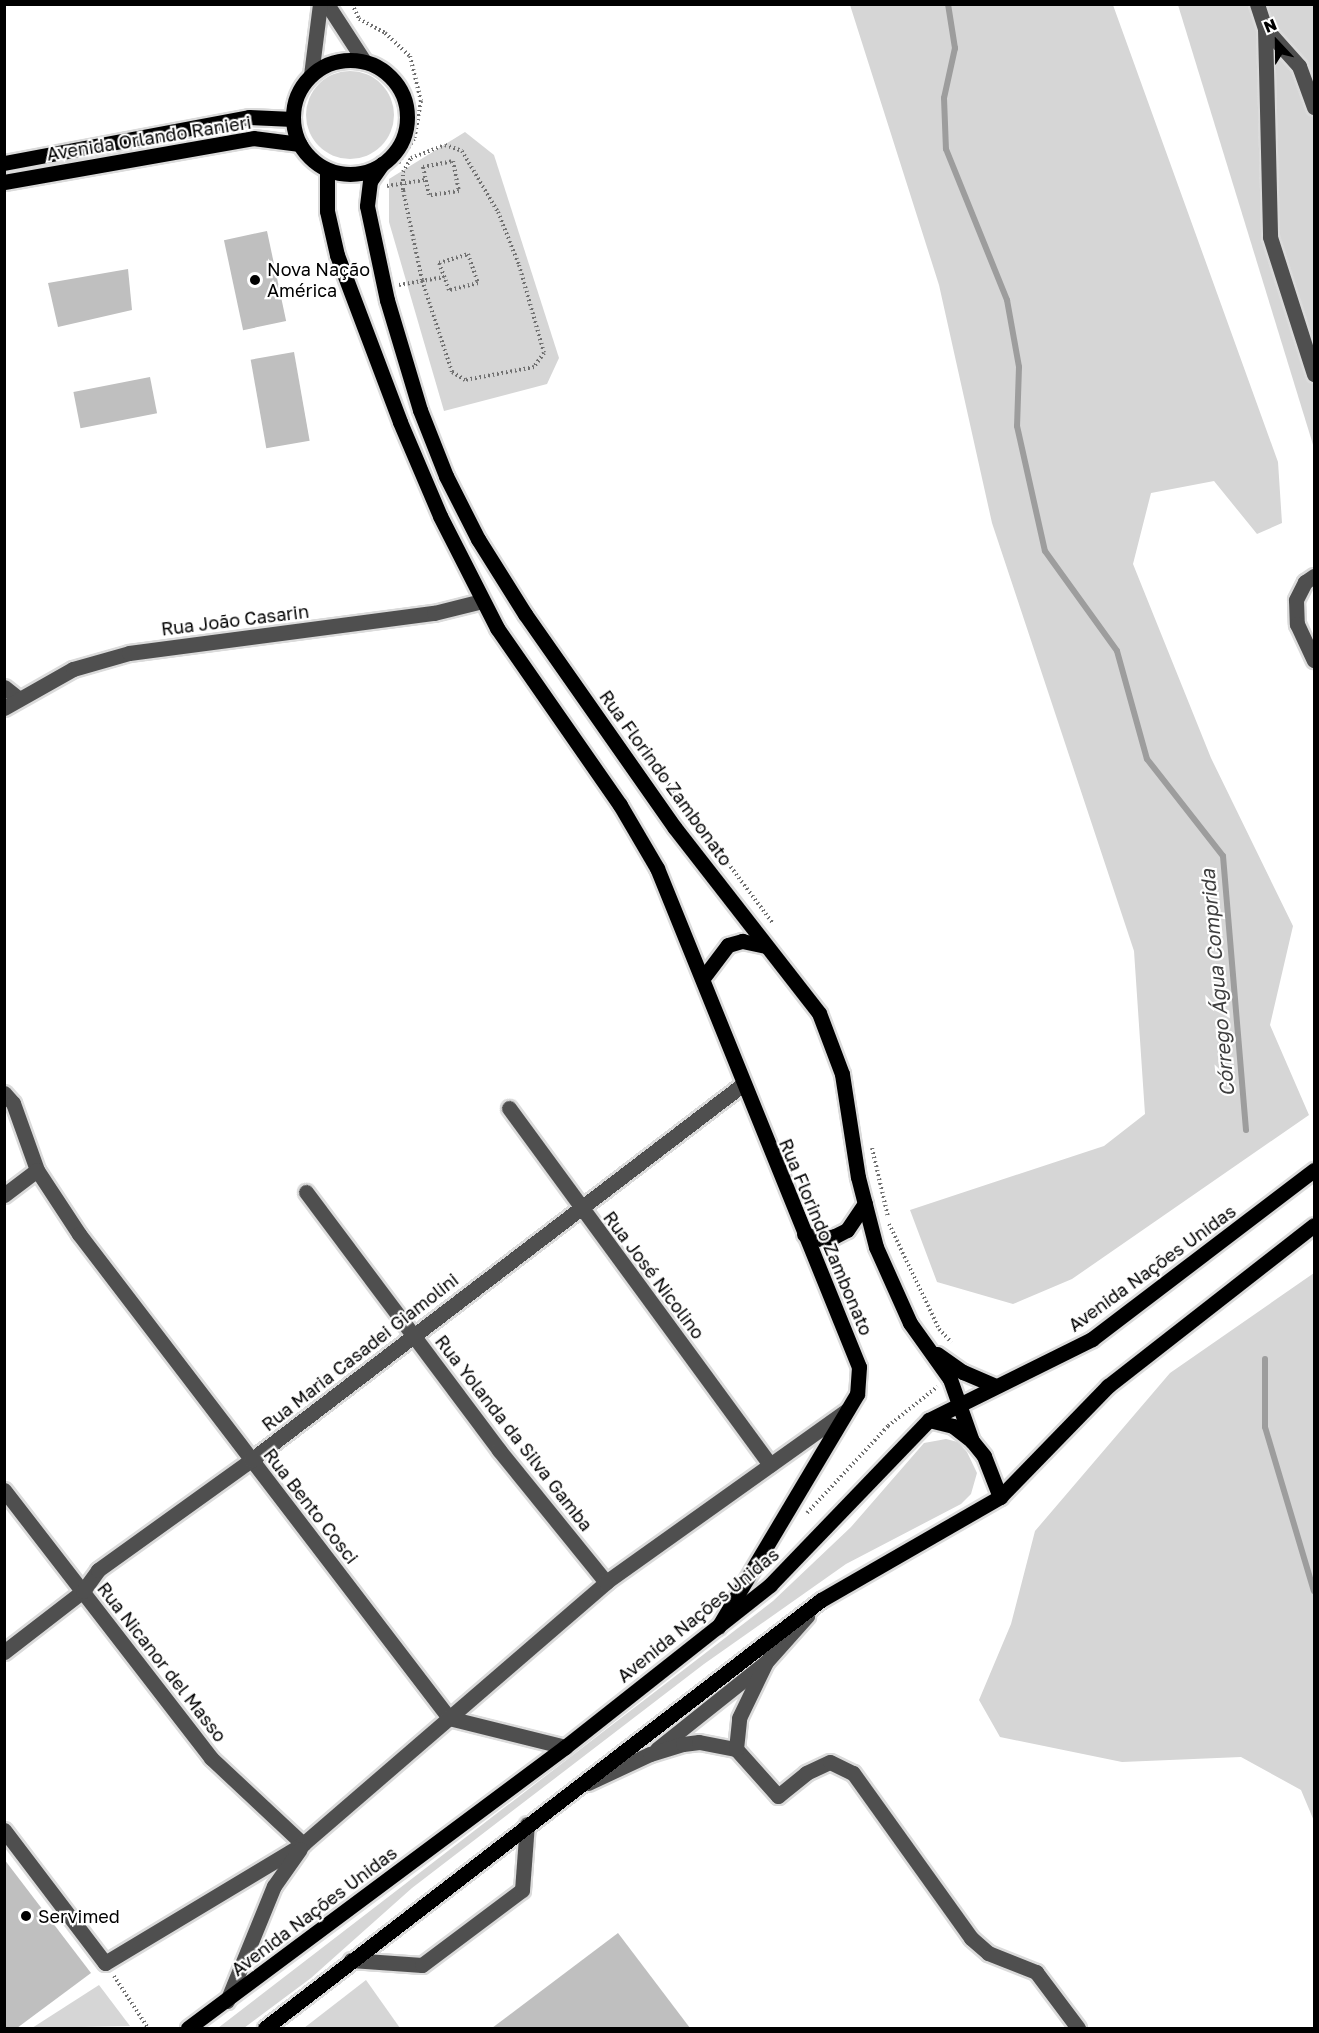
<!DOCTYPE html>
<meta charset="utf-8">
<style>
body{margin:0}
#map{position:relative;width:1319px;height:2033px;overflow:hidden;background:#fff;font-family:"Golos Text",sans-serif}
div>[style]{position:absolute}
.green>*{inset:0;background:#d6d6d6}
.round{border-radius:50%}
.stream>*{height:6px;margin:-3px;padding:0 3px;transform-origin:3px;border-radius:3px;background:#9d9d9d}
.building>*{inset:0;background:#bfbfbf;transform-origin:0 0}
.path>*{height:4px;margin-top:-2px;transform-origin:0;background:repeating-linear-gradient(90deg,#717171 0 1.5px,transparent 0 4.5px)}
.roads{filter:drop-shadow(2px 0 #dbdbdb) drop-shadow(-2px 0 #dbdbdb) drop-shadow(0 2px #dbdbdb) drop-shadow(0 -2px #dbdbdb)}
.minor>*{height:15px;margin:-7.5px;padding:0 7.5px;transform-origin:7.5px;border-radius:7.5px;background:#4f4f4f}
.major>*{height:15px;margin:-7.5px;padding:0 7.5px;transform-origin:7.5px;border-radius:7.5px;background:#000}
.major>.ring{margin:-7.5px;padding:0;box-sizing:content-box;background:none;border:15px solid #000;border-radius:50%}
.dots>*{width:16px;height:16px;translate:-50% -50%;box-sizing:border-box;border:3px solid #fff;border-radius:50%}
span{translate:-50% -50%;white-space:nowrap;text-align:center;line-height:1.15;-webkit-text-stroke:4.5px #fff;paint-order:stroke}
.street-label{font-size:18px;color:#000}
.poi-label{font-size:18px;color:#000}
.left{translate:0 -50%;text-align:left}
.water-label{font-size:20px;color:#3e3e3e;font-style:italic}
.frame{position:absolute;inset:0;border:6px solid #000;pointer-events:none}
.north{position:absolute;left:1247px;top:12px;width:60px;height:60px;-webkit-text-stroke:4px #fff;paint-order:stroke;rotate:338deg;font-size:16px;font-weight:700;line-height:24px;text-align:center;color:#000}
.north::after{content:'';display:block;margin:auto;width:21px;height:27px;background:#000;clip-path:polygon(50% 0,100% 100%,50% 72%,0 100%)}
</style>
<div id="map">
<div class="green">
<i style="clip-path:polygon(850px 5px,1113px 5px,1278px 462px,1282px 523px,1257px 534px,1214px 481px,1151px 493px,1133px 564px,1211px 758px,1293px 926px,1270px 1025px,1309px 1115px,1072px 1279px,1013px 1304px,937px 1282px,910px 1210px,1104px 1146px,1145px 1114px,1134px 951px,992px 523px,939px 285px)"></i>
<i style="clip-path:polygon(1178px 5px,1314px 5px,1314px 448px)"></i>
<i class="round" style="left:306px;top:71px;width:88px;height:88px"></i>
<i style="clip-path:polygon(465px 132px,494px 155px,559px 358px,547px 384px,444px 411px,389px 222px,389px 179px)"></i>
<i style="clip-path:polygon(1314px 1273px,1314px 1821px,1301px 1790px,1241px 1757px,1122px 1762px,1000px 1737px,979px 1700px,1011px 1624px,1035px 1531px,1170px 1373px)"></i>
<i style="clip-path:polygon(946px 1439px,958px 1442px,967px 1452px,977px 1473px,971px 1494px,961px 1504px,846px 1564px,704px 1664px,412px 1888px,311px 1978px,244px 2028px,218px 2028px,773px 1601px,851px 1527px,924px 1443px)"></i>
<i style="clip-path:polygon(366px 1980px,400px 2028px,304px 2028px)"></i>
<i style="clip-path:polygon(99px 1985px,130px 2026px,32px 2028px)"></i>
</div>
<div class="stream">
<i style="left:948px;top:4px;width:45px;rotate:81deg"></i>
<i style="left:955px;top:48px;width:51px;rotate:102.4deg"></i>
<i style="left:944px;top:98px;width:51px;rotate:87.8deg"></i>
<i style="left:946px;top:149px;width:163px;rotate:68deg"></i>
<i style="left:1007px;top:300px;width:68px;rotate:79.8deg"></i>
<i style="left:1019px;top:367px;width:59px;rotate:91.9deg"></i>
<i style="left:1017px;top:426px;width:128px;rotate:77.4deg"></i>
<i style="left:1045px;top:551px;width:123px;rotate:54.2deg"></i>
<i style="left:1117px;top:651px;width:112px;rotate:74.5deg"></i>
<i style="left:1147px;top:759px;width:123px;rotate:51.9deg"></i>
<i style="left:1223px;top:856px;width:275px;rotate:85.2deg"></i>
<i style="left:1265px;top:1359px;width:68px;rotate:90deg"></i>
<i style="left:1265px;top:1427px;width:171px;rotate:73.4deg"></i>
</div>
<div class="building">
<i style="left:267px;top:231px;width:92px;height:44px;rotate:78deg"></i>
<i style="clip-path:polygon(128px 269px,132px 310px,58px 327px,48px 283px)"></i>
<i style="left:294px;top:352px;width:90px;height:44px;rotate:80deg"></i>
<i style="left:150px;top:377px;width:37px;height:78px;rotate:79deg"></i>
<i style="clip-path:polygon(4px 1859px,91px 1973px,17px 2028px,4px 2028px)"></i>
<i style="clip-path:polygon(618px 1933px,690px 2028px,492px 2028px)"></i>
</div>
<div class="path">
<i style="left:352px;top:4px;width:17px;rotate:65deg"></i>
<i style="left:359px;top:19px;width:30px;rotate:28deg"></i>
<i style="left:385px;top:33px;width:34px;rotate:43deg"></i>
<i style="left:410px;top:56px;width:46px;rotate:76.3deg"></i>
<i style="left:421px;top:101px;width:39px;rotate:100deg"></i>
<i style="left:414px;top:139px;width:30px;rotate:123deg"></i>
<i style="left:445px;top:145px;width:18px;rotate:19deg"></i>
<i style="left:462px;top:151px;width:71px;rotate:59.5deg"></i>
<i style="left:498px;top:212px;width:57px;rotate:68.4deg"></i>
<i style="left:519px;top:265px;width:91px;rotate:74.1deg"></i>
<i style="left:544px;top:353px;width:17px;rotate:126deg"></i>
<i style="left:534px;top:367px;width:70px;rotate:169.3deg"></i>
<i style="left:465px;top:380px;width:15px;rotate:-148deg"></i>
<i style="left:452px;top:372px;width:97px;rotate:-108.1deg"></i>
<i style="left:422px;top:280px;width:92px;rotate:-101.9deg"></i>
<i style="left:403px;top:190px;width:18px;rotate:-90deg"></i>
<i style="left:403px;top:172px;width:16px;rotate:-60deg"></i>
<i style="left:411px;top:158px;width:36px;rotate:-21deg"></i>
<i style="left:453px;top:161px;width:31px;rotate:79deg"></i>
<i style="left:459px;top:191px;width:30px;rotate:172deg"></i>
<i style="left:429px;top:195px;width:29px;rotate:-102deg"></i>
<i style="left:423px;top:167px;width:31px;rotate:-11deg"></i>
<i style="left:387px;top:186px;width:39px;rotate:-9deg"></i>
<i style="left:468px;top:254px;width:31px;rotate:71deg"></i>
<i style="left:478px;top:283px;width:30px;rotate:166deg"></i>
<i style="left:449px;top:290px;width:29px;rotate:-110deg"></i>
<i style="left:439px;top:263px;width:30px;rotate:-17deg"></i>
<i style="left:399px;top:285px;width:46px;rotate:-10.1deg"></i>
<i style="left:647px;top:755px;width:209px;rotate:53.2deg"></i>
<i style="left:872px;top:1148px;width:71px;rotate:76.9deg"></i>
<i style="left:889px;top:1224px;width:116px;rotate:64.5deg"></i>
<i style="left:939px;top:1329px;width:18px;rotate:47deg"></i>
<i style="left:807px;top:1513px;width:119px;rotate:-47deg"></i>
<i style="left:888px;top:1426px;width:63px;rotate:-38.5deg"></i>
<i style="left:114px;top:1976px;width:62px;rotate:56.8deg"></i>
</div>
<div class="roads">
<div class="minor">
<i style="left:327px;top:4px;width:68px;rotate:57deg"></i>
<i style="left:1257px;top:4px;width:25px;rotate:72deg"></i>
<i style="left:1265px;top:28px;width:209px;rotate:88.6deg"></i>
<i style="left:1270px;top:237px;width:144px;rotate:72.2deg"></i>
<i style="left:1265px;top:28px;width:51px;rotate:48.2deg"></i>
<i style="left:1299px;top:66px;width:44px;rotate:69.9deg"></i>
<i style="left:311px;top:75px;width:72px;rotate:-82.8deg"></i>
<i style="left:1314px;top:576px;width:11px;rotate:146deg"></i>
<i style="left:1305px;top:582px;width:20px;rotate:117deg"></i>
<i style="left:1296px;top:600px;width:24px;rotate:88deg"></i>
<i style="left:1297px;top:624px;width:40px;rotate:65deg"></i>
<i style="left:4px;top:687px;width:18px;rotate:38deg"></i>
<i style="left:4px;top:708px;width:79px;rotate:-29.5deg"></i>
<i style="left:73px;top:669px;width:58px;rotate:-15.9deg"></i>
<i style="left:129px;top:653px;width:308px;rotate:-7.5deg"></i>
<i style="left:434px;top:613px;width:49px;rotate:-14deg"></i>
<i style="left:4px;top:1093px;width:13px;rotate:48deg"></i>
<i style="left:13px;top:1103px;width:71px;rotate:70.3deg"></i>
<i style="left:37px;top:1170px;width:77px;rotate:56.7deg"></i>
<i style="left:79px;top:1234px;width:609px;rotate:52.6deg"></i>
<i style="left:449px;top:1718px;width:120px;rotate:14deg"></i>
<i style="left:509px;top:1108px;width:442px;rotate:53.8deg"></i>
<i style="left:306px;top:1192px;width:322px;rotate:53.2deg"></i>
<i style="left:499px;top:1450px;width:170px;rotate:51deg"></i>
<i style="left:4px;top:1195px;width:41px;rotate:-37.1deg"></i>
<i style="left:4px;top:1490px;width:339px;rotate:52.3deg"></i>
<i style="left:211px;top:1758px;width:126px;rotate:43.1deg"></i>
<i style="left:4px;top:1652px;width:100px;rotate:-37.7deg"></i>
<i style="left:83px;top:1591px;width:26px;rotate:-54deg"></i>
<i style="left:98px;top:1570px;width:188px;rotate:-35.7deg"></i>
<i style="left:251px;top:1460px;width:618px;rotate:-37.37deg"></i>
<i style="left:657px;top:1749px;width:139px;rotate:-38.6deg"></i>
<i style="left:766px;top:1662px;width:62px;rotate:-48.3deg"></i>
<i style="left:736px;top:1749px;width:63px;rotate:48.2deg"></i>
<i style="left:778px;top:1796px;width:36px;rotate:-39deg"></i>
<i style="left:806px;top:1773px;width:26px;rotate:-25deg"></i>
<i style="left:830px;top:1762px;width:25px;rotate:26deg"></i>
<i style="left:853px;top:1773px;width:203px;rotate:54.4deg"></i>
<i style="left:971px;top:1938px;width:23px;rotate:41deg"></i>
<i style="left:988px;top:1953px;width:52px;rotate:21.6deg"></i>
<i style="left:1036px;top:1972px;width:70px;rotate:53.1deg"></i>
<i style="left:588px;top:1783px;width:68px;rotate:-25.1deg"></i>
<i style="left:650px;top:1754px;width:34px;rotate:-17deg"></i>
<i style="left:683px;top:1744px;width:16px;rotate:-7deg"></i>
<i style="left:699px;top:1742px;width:38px;rotate:11deg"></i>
<i style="left:736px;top:1749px;width:31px;rotate:-84deg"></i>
<i style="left:739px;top:1718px;width:62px;rotate:-64.3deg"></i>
<i style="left:4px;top:1830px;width:167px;rotate:52.8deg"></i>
<i style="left:105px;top:1963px;width:231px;rotate:-31deg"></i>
<i style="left:303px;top:1844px;width:401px;rotate:-40.8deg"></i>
<i style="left:606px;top:1582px;width:295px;rotate:-35.5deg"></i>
<i style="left:351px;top:1960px;width:71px;rotate:4deg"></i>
<i style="left:422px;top:1965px;width:125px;rotate:-36.9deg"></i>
<i style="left:522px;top:1890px;width:66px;rotate:-85.7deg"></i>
<i style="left:227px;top:2001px;width:124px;rotate:-67.8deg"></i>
<i style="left:274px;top:1886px;width:45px;rotate:-54.9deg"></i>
</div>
<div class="major">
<i class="ring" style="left:293px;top:60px;width:99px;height:99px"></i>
<i style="left:4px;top:163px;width:249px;rotate:-10.6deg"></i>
<i style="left:249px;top:117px;width:44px;rotate:2.6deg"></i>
<i style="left:382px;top:164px;width:21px;rotate:125deg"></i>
<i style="left:370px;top:181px;width:25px;rotate:97deg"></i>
<i style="left:367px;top:206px;width:96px;rotate:78deg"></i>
<i style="left:387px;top:300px;width:115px;rotate:73.3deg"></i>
<i style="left:420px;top:410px;width:71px;rotate:68.5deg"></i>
<i style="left:446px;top:476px;width:71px;rotate:63.1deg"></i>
<i style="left:478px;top:539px;width:89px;rotate:57.9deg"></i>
<i style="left:525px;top:614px;width:261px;rotate:55deg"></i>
<i style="left:675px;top:828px;width:234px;rotate:52.1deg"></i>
<i style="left:819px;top:1013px;width:65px;rotate:69.3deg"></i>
<i style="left:842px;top:1074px;width:104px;rotate:81.2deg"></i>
<i style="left:858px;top:1177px;width:72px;rotate:75.6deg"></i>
<i style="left:876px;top:1247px;width:83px;rotate:65.9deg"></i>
<i style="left:910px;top:1323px;width:69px;rotate:54.5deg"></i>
<i style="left:950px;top:1379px;width:66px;rotate:70.5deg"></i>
<i style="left:327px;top:170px;width:41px;rotate:90deg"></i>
<i style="left:327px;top:211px;width:45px;rotate:77.2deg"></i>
<i style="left:337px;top:255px;width:178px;rotate:69.3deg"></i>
<i style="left:400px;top:422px;width:102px;rotate:66.9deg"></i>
<i style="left:440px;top:516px;width:126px;rotate:63deg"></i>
<i style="left:497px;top:628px;width:216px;rotate:55.2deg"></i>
<i style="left:620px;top:805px;width:73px;rotate:59.6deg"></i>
<i style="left:657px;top:868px;width:538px;rotate:67.96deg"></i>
<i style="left:859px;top:1367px;width:27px;rotate:94deg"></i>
<i style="left:857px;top:1394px;width:271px;rotate:120.8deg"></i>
<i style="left:4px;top:182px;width:253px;rotate:-10deg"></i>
<i style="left:253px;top:138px;width:47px;rotate:7.3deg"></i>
<i style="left:703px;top:978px;width:41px;rotate:-52.9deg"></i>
<i style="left:728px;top:945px;width:15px;rotate:-16deg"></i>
<i style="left:742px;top:941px;width:24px;rotate:12deg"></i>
<i style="left:804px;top:1234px;width:18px;rotate:16deg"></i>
<i style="left:821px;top:1239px;width:14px;rotate:-12deg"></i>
<i style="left:835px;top:1236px;width:13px;rotate:-27deg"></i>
<i style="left:847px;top:1230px;width:32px;rotate:-56deg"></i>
<i style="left:937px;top:1354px;width:32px;rotate:35deg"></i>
<i style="left:963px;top:1372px;width:34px;rotate:23deg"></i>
<i style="left:929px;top:1420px;width:25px;rotate:14deg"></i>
<i style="left:953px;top:1426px;width:24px;rotate:38deg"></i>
<i style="left:972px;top:1441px;width:19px;rotate:51deg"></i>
<i style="left:984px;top:1456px;width:44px;rotate:68.7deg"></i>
<i style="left:188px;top:2028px;width:470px;rotate:-36.7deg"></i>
<i style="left:565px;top:1747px;width:261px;rotate:-38.3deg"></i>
<i style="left:770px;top:1585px;width:229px;rotate:-46.1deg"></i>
<i style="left:929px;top:1420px;width:182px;rotate:-26.4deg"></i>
<i style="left:1092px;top:1339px;width:279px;rotate:-37.3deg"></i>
<i style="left:265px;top:2028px;width:702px;rotate:-37.59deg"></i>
<i style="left:821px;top:1600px;width:207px;rotate:-29.9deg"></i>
<i style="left:1000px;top:1497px;width:155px;rotate:-45.8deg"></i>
<i style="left:1108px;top:1386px;width:261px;rotate:-38deg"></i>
</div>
</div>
<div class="dots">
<i style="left:255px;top:280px;background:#000"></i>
<i style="left:26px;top:1916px;background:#000"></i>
</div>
<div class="street-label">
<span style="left:149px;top:138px;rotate:-9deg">Avenida Orlando Ranieri</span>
<span style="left:235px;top:620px;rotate:-7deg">Rua João Casarin</span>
<span style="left:666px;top:778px;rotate:54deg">Rua Florindo Zambonato</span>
<span style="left:826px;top:1237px;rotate:67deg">Rua Florindo Zambonato</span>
<span style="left:1152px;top:1268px;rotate:-36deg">Avenida Nações Unidas</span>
<span style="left:654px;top:1275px;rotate:53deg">Rua José Nicolino</span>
<span style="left:360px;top:1352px;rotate:-38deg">Rua Maria Casadei Giamolini</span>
<span style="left:514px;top:1433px;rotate:52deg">Rua Yolanda da Silva Gamba</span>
<span style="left:311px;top:1506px;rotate:52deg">Rua Bento Cosci</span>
<span style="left:698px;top:1615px;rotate:-39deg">Avenida Nações Unidas</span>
<span style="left:162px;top:1662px;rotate:52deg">Rua Nicanor del Masso</span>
<span style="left:314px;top:1911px;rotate:-37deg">Avenida Nações Unidas</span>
</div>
<div class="poi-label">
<span class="left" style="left:267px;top:280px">Nova Nação<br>América</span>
<span class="left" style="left:38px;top:1916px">Servimed</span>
</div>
<div class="water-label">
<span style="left:1217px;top:983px;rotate:-95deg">Córrego Água Comprida</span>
</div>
<div class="frame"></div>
<div class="north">N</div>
</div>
